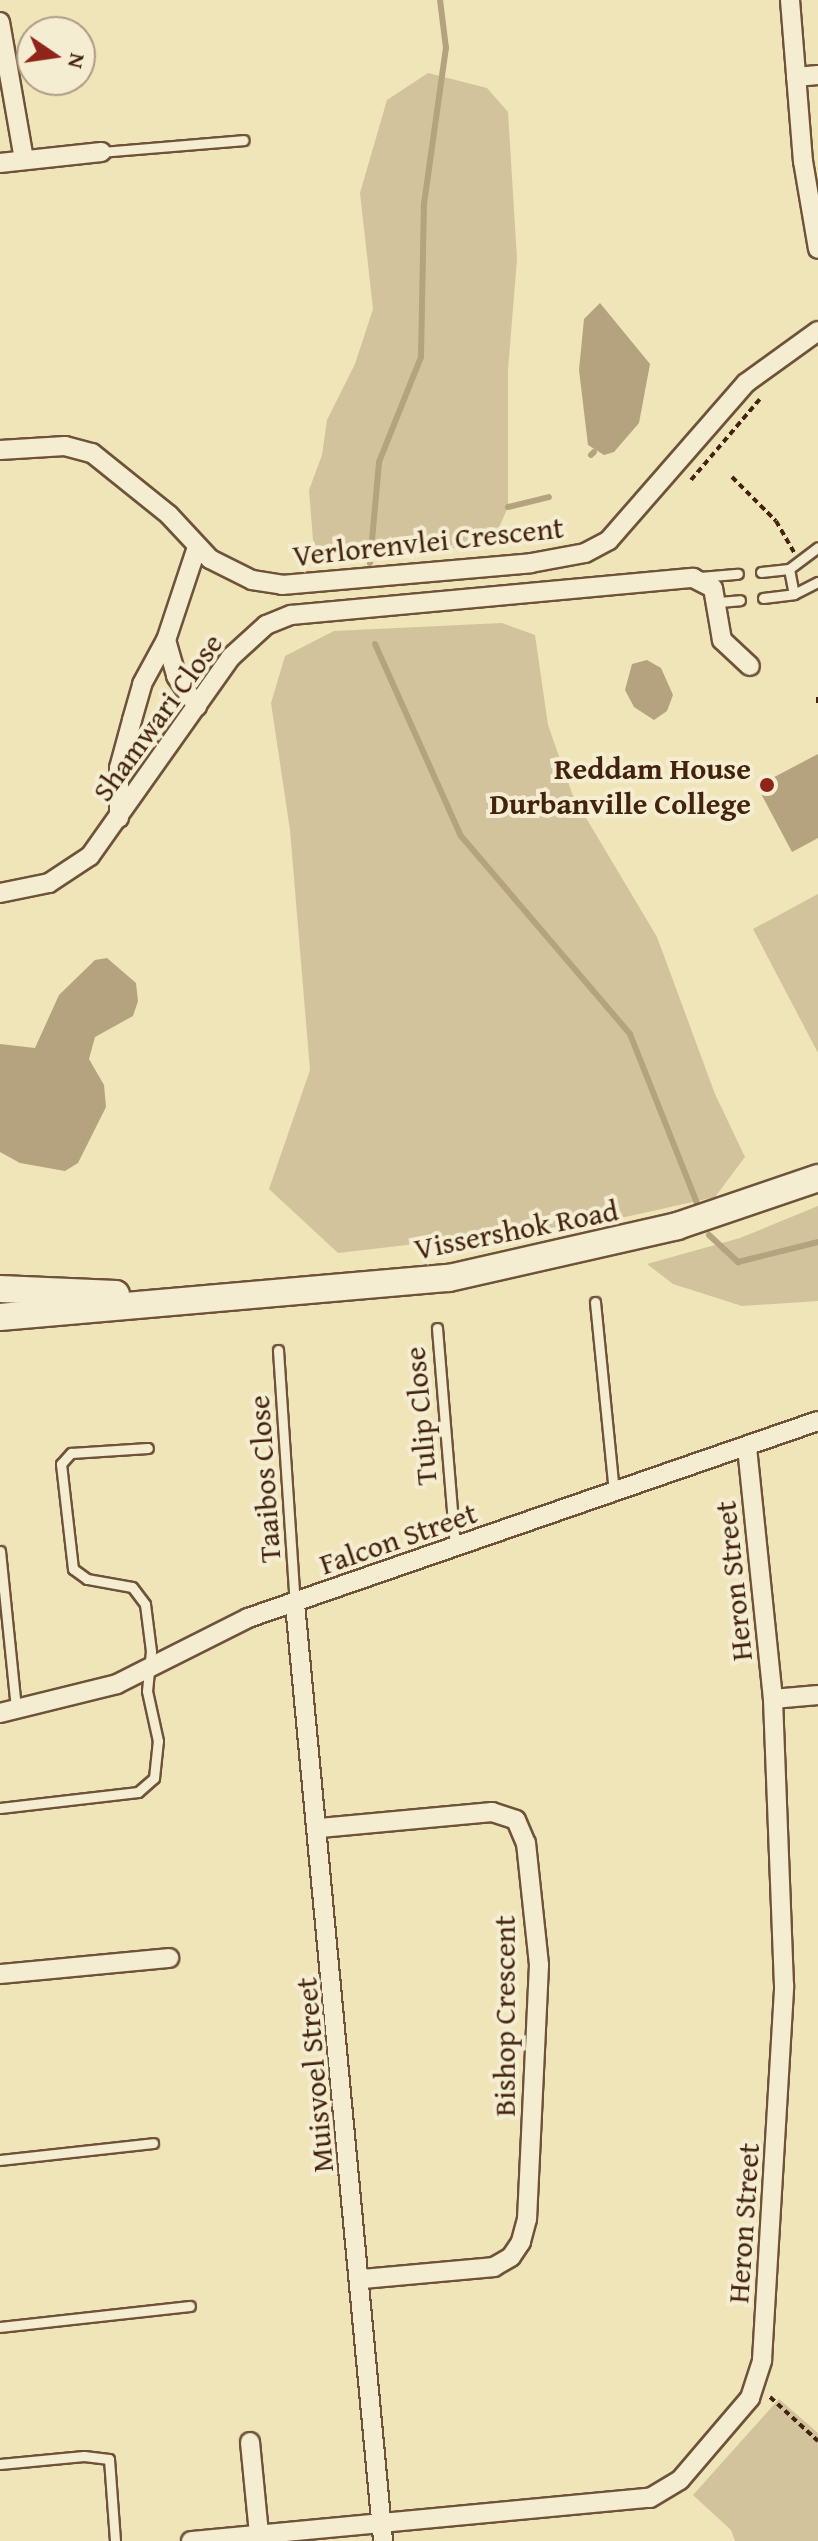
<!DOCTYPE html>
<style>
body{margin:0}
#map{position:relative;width:818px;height:2541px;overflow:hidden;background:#f0e4b9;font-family:"Gentium Book Plus",serif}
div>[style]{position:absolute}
.green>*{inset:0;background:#d3c39c}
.water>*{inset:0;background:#b5a27f}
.stream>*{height:6px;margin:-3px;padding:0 3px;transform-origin:3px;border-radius:3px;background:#b5a27f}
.path>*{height:4px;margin-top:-2px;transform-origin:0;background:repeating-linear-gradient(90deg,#43230e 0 6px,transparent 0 10px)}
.roads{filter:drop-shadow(2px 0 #6e5339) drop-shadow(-2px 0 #6e5339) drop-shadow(0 2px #6e5339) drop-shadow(0 -2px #6e5339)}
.lane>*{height:9px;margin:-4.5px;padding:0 4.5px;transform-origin:4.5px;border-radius:4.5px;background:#f5edd2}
.street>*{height:18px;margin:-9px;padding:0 9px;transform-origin:9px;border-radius:9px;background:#f5edd2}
.secondary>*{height:26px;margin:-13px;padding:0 13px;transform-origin:13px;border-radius:13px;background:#f5edd2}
.dots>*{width:22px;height:22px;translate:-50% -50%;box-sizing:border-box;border:4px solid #f5edd2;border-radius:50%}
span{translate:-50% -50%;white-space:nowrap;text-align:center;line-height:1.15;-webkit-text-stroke:8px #f5edd2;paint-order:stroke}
.street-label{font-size:30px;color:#43230e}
.poi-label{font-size:30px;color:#43230e;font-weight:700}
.right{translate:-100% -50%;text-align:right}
.north{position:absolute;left:16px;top:16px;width:80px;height:80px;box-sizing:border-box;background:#f5edd2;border:2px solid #ae9c84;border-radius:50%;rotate:103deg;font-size:22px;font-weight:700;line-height:32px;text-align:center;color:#43230e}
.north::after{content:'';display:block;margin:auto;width:28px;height:36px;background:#8f2418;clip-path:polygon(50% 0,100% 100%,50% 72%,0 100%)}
</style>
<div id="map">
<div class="green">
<i style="clip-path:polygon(428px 73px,487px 88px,508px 112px,517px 259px,508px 370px,508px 507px,491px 546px,320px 555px,313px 540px,309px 490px,322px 455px,327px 420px,355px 364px,373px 309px,360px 193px,387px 100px)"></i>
<i style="clip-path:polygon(502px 623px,535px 635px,548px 725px,573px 796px,657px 937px,715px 1094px,745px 1157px,715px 1197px,603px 1222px,338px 1253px,269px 1189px,310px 1070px,290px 830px,271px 703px,285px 656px,334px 631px)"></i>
<i style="clip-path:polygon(818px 894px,818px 1053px,753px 929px)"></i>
<i style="clip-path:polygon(818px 1206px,818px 1301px,742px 1306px,673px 1284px,647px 1264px,740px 1238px)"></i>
<i style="clip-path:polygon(779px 2399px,818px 2433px,818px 2541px,735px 2541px,731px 2530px,693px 2495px)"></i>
</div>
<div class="water">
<i style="clip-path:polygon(600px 303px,650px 364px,639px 423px,614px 452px,604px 455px,588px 445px,579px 370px,584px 319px)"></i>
<i style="clip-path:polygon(647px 660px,661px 668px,673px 695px,667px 711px,654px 720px,634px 707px,625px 690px,632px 664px)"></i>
<i style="clip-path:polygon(818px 754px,818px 838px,792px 852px,757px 786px)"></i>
<i style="clip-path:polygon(107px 958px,136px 983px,138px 1001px,133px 1016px,95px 1037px,89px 1059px,104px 1085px,106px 1107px,78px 1163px,65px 1171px,20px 1163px,0 1152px,0 1044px,35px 1048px,59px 995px,95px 960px)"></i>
</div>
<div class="stream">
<i style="left:591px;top:455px;width:4px;rotate:-45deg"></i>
<i style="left:508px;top:507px;width:42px;rotate:-13.7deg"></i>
<i style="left:370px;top:563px;width:101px;rotate:-84.9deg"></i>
<i style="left:379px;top:462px;width:113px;rotate:-68.2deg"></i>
<i style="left:421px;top:357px;width:153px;rotate:-88.9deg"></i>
<i style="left:424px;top:204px;width:158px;rotate:-82deg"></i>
<i style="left:446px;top:48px;width:48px;rotate:-97.1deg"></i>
<i style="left:375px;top:644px;width:210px;rotate:65.9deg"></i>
<i style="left:461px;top:836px;width:260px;rotate:49.5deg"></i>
<i style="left:630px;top:1034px;width:182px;rotate:68.4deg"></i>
<i style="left:709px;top:1235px;width:40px;rotate:43deg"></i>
<i style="left:738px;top:1262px;width:82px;rotate:-14deg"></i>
</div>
<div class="path">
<i style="left:732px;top:477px;width:62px;rotate:45deg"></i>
<i style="left:776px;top:521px;width:36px;rotate:60deg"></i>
<i style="left:691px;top:480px;width:106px;rotate:-49.6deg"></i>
<i style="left:818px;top:697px;width:9px;rotate:90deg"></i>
<i style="left:770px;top:2397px;width:65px;rotate:42.5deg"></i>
</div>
<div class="roads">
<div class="lane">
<i style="left:101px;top:152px;width:143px;rotate:-4.8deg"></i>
<i style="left:789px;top:569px;width:25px;rotate:79deg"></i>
<i style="left:761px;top:572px;width:28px;rotate:-6deg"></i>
<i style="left:789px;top:569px;width:36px;rotate:-37deg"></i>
<i style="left:700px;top:577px;width:38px;rotate:-5deg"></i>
<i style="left:763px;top:598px;width:31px;rotate:-7deg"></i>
<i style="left:794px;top:594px;width:27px;rotate:-27deg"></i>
<i style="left:719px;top:602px;width:21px;rotate:-5deg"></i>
<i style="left:595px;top:1302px;width:193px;rotate:84.3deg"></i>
<i style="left:437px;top:1328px;width:221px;rotate:85.3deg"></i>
<i style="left:278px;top:1350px;width:255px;rotate:86.2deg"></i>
<i style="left:0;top:1551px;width:159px;rotate:84.2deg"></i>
<i style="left:0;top:1808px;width:139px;rotate:-6.6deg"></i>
<i style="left:138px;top:1792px;width:21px;rotate:-41deg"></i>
<i style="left:154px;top:1778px;width:37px;rotate:-84deg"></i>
<i style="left:158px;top:1741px;width:51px;rotate:-102.4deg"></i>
<i style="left:147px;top:1691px;width:40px;rotate:-84.3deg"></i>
<i style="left:151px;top:1651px;width:47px;rotate:-97.3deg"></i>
<i style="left:145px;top:1604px;width:21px;rotate:-127deg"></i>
<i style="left:132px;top:1587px;width:46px;rotate:-169.9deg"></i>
<i style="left:87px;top:1579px;width:17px;rotate:-144deg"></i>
<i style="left:73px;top:1569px;width:106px;rotate:-96.5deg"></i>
<i style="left:61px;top:1464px;width:15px;rotate:-48deg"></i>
<i style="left:71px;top:1453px;width:77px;rotate:-3.7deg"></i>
<i style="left:0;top:2160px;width:154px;rotate:-6.3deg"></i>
<i style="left:0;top:2327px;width:191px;rotate:-6.3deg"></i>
<i style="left:0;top:2464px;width:84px;rotate:-5.4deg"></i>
<i style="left:84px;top:2456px;width:25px;rotate:7deg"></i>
<i style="left:109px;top:2459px;width:82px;rotate:85.8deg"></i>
</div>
<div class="street">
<i style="left:790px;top:0;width:162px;rotate:85.4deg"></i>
<i style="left:803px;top:161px;width:89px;rotate:80.3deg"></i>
<i style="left:0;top:22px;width:140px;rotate:80.1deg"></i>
<i style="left:796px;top:77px;width:22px;rotate:-5deg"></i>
<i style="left:0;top:163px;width:102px;rotate:-6.2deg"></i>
<i style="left:0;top:450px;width:65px;rotate:-3.5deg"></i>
<i style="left:65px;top:446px;width:28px;rotate:15deg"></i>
<i style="left:92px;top:453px;width:99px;rotate:38.8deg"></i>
<i style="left:169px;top:515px;width:60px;rotate:47deg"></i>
<i style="left:210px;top:559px;width:47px;rotate:26.6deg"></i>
<i style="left:252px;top:580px;width:30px;rotate:9deg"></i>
<i style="left:282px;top:585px;width:250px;rotate:-5deg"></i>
<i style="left:531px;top:563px;width:55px;rotate:-10.5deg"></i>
<i style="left:585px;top:553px;width:27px;rotate:-28deg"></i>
<i style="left:609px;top:540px;width:208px;rotate:-48.9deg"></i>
<i style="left:746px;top:383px;width:89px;rotate:-35.8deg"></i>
<i style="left:197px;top:547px;width:98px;rotate:108.4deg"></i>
<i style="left:166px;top:640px;width:37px;rotate:74deg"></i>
<i style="left:176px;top:676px;width:37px;rotate:55deg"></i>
<i style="left:119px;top:818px;width:50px;rotate:-90deg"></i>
<i style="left:119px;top:768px;width:50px;rotate:-74.8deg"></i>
<i style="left:132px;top:720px;width:37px;rotate:-74deg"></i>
<i style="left:142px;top:684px;width:50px;rotate:-61.4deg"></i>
<i style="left:0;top:893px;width:50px;rotate:-11.5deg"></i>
<i style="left:49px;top:883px;width:49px;rotate:-33.4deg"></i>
<i style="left:90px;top:856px;width:244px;rotate:-54.7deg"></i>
<i style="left:231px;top:657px;width:47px;rotate:-42.4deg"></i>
<i style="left:266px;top:625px;width:27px;rotate:-22deg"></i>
<i style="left:291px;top:615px;width:404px;rotate:-5.3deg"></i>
<i style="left:693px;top:578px;width:22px;rotate:27deg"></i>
<i style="left:713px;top:588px;width:53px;rotate:80.2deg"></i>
<i style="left:722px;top:640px;width:38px;rotate:43deg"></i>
<i style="left:295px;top:1604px;width:941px;rotate:84.63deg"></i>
<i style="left:773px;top:1699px;width:45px;rotate:-5.1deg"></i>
<i style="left:0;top:1713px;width:121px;rotate:-13.9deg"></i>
<i style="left:117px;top:1684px;width:147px;rotate:-26.7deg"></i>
<i style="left:248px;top:1618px;width:603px;rotate:-19.07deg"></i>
<i style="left:320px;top:1828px;width:173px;rotate:-5.3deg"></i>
<i style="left:492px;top:1812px;width:25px;rotate:18deg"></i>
<i style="left:516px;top:1820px;width:25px;rotate:67deg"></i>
<i style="left:526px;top:1843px;width:123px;rotate:83.9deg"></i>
<i style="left:539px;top:1965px;width:254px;rotate:92.7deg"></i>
<i style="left:527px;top:2219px;width:24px;rotate:105deg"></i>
<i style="left:521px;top:2242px;width:18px;rotate:124deg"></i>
<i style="left:511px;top:2257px;width:20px;rotate:150deg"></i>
<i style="left:494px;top:2267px;width:134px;rotate:174.8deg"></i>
<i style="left:0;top:1974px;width:170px;rotate:-5.4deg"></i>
<i style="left:250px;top:2442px;width:92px;rotate:84.4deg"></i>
<i style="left:191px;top:2541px;width:461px;rotate:-5.4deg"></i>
<i style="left:650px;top:2498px;width:35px;rotate:-31deg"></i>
<i style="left:680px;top:2480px;width:108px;rotate:-49.5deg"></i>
<i style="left:750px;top:2398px;width:40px;rotate:-72deg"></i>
<i style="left:762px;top:2360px;width:375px;rotate:-86.6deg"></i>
<i style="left:784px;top:1986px;width:287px;rotate:-92.2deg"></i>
<i style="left:773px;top:1699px;width:252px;rotate:-95.9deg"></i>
</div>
<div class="secondary">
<i style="left:0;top:1289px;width:116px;rotate:2.5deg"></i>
<i style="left:0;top:1317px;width:451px;rotate:-5deg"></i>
<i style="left:449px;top:1278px;width:234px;rotate:-12.8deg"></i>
<i style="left:677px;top:1226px;width:149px;rotate:-18.8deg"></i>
</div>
</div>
<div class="dots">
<i style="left:767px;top:785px;background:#8f2418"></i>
</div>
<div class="street-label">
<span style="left:428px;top:541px;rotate:-6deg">Verlorenvlei Crescent</span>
<span style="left:157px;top:717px;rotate:-54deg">Shamwari Close</span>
<span style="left:516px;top:1229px;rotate:-11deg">Vissershok Road</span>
<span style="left:420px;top:1416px;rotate:-95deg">Tulip Close</span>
<span style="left:264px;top:1479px;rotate:-94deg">Taaibos Close</span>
<span style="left:398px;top:1538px;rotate:-19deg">Falcon Street</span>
<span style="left:733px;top:1581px;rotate:-96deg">Heron Street</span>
<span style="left:504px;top:2016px;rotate:-90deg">Bishop Crescent</span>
<span style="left:314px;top:2075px;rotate:-95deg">Muisvoel Street</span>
<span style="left:743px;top:2223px;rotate:-86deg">Heron Street</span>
</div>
<div class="poi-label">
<span class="right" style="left:751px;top:785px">Reddam House<br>Durbanville College</span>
</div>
<div class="north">N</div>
</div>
